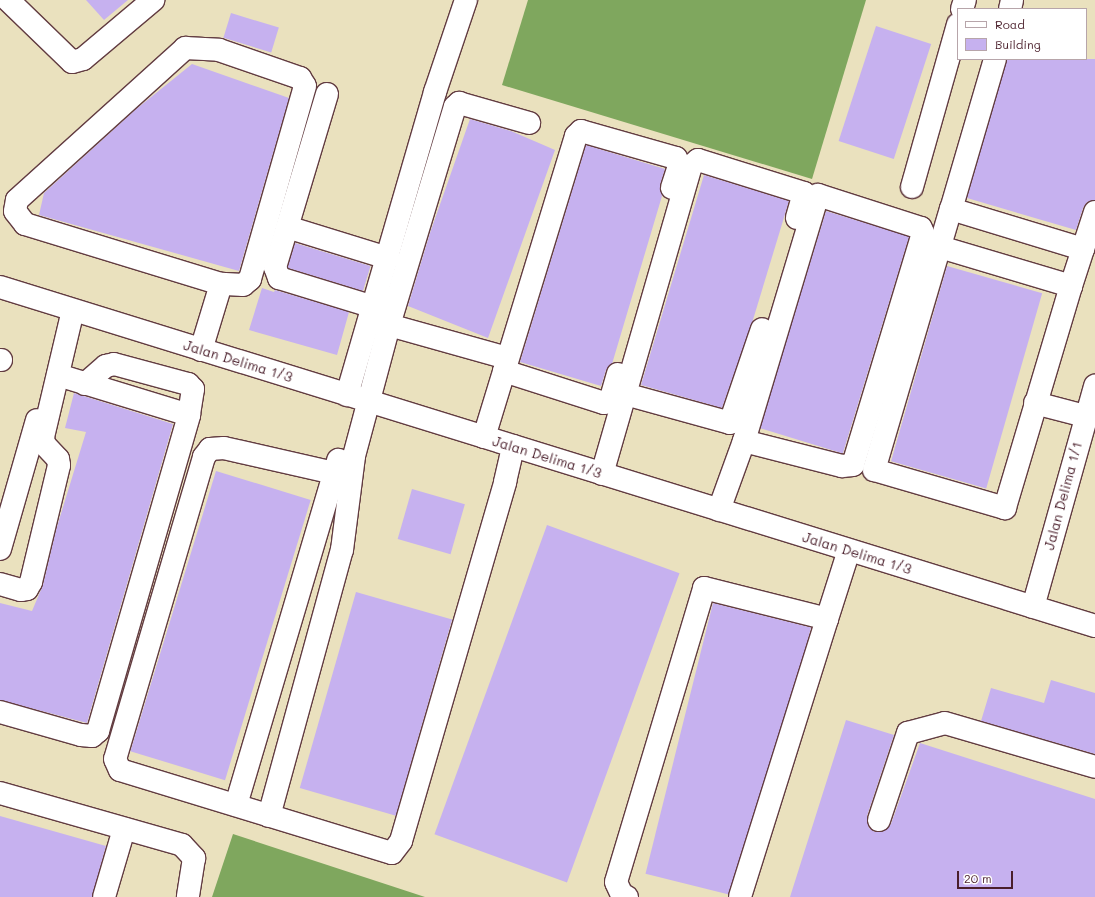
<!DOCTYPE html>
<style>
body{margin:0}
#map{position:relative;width:1095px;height:897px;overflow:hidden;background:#eae1be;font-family:Mali,sans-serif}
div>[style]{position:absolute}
.forest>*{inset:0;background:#7fa75e}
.building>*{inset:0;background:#c6b1ef;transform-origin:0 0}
.roads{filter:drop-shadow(1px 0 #623c41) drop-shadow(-1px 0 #623c41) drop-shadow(0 1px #623c41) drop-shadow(0 -1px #623c41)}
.minor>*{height:22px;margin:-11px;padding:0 11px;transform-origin:11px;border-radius:11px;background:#fff}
span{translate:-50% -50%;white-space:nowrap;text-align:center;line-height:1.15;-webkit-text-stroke:3px #fff;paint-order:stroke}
.street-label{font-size:14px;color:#4a1f2b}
.legend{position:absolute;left:957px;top:8px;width:130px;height:52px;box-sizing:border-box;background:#fff;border:1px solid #b7a5aa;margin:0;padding:5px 7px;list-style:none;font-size:12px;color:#4a1f2b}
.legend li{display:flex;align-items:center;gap:8px;height:20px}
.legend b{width:20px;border:1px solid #b7a5aa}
.scale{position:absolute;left:957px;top:871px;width:56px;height:18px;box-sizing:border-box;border:2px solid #4a1f2b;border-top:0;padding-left:5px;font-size:12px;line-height:14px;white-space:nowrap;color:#4a1f2b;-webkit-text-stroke:3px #fff;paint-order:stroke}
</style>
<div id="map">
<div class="forest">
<i style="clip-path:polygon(528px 0,866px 0,812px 179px,502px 85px)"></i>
<i style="clip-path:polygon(233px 834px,425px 897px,212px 897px)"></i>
</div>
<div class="building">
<i style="clip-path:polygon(86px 0,128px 0,104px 20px)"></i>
<i style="left:231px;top:13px;width:50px;height:26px;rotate:17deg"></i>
<i style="left:876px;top:26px;width:58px;height:121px;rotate:18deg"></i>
<i style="clip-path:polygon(1007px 59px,1095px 59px,1095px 200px,1087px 202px,1083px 208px,1076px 230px,967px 198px)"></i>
<i style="clip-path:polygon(192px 64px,289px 98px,239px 271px,39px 215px,44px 193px,135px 110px)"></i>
<i style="clip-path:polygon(470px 119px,511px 131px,555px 150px,488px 338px,408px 306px,430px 233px)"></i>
<i style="clip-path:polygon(586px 145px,665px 169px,660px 185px,662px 196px,612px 364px,606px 370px,601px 386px,520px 362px)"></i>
<i style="clip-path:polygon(704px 175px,789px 201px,752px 323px,722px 408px,641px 385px)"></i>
<i style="left:826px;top:211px;width:87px;height:227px;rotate:17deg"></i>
<i style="left:295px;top:243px;width:79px;height:26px;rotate:17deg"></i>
<i style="left:947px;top:266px;width:99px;height:203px;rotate:16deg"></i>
<i style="clip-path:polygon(262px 288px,274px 292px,275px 290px,349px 312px,337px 355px,249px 330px)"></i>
<i style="clip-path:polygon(74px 393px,173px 424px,87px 723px,0 700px,0 603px,32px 611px,43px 585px,56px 530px,86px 432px,65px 428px)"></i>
<i style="left:216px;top:471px;width:99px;height:293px;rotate:17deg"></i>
<i style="left:412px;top:489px;width:55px;height:52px;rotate:16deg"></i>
<i style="left:547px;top:525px;width:141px;height:329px;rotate:20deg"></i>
<i style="left:356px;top:592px;width:100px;height:204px;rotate:16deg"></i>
<i style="left:713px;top:603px;width:101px;height:279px;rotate:14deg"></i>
<i style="clip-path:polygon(1051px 680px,1095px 693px,1095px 754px,981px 721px,991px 688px,1044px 703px)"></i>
<i style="clip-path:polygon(846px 720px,894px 735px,867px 816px,869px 828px,875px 832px,882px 832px,891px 824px,920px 743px,1095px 799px,1095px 897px,790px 897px)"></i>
<i style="clip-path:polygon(0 816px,106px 846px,92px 897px,0 897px)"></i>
</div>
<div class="roads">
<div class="minor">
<i style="left:8px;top:0;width:89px;rotate:44.1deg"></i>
<i style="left:72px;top:62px;width:11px;rotate:-15deg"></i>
<i style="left:83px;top:59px;width:92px;rotate:-40.1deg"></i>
<i style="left:962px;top:9px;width:9px;rotate:-72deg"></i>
<i style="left:1010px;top:9px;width:9px;rotate:-77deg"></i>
<i style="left:185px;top:48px;width:34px;rotate:3deg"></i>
<i style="left:219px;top:50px;width:86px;rotate:19.1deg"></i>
<i style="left:300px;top:78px;width:9px;rotate:58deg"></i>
<i style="left:305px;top:86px;width:201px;rotate:105.9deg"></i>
<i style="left:250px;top:279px;width:9px;rotate:139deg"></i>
<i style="left:243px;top:285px;width:22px;rotate:-177deg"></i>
<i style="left:221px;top:284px;width:205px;rotate:-163deg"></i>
<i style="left:25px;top:224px;width:16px;rotate:-128deg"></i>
<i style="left:15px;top:211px;width:11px;rotate:-80deg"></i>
<i style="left:17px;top:200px;width:227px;rotate:-42.1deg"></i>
<i style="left:995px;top:59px;width:156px;rotate:106.3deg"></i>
<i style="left:951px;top:209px;width:138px;rotate:16.9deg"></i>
<i style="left:1083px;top:249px;width:39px;rotate:-72deg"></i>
<i style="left:327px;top:94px;width:181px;rotate:106.7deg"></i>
<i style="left:275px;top:267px;width:12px;rotate:70deg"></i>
<i style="left:279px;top:278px;width:99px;rotate:17deg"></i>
<i style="left:912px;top:187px;width:169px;rotate:-74.2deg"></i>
<i style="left:287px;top:227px;width:106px;rotate:17.1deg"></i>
<i style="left:940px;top:247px;width:137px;rotate:16.6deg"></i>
<i style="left:1071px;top:286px;width:232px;rotate:106.6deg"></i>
<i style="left:1005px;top:508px;width:136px;rotate:-163.8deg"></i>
<i style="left:874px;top:470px;width:272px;rotate:-73.6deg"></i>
<i style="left:1071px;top:286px;width:39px;rotate:-72deg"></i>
<i style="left:0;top:287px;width:1146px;rotate:17.2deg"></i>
<i style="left:389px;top:325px;width:228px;rotate:-73.2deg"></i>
<i style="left:455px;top:107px;width:6px;rotate:-45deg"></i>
<i style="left:459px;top:103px;width:73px;rotate:15.9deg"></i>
<i style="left:201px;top:350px;width:69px;rotate:-73.1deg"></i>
<i style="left:0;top:360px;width:1px"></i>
<i style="left:504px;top:371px;width:105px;rotate:17.7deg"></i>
<i style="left:604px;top:403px;width:9px;rotate:-36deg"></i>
<i style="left:611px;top:398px;width:25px;rotate:-74deg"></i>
<i style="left:85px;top:384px;width:28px;rotate:-41deg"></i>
<i style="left:106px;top:366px;width:8px;rotate:-14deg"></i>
<i style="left:114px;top:364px;width:77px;rotate:15.1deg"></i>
<i style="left:188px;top:384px;width:7px;rotate:45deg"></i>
<i style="left:193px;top:389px;width:26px;rotate:99deg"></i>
<i style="left:625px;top:394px;width:109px;rotate:15.4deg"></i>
<i style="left:730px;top:423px;width:99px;rotate:-71.2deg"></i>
<i style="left:347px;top:395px;width:316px;rotate:-73.8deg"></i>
<i style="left:435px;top:92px;width:97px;rotate:-71.4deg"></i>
<i style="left:1035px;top:403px;width:52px;rotate:14.6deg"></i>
<i style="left:484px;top:437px;width:315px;rotate:-73deg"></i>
<i style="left:576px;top:136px;width:7px;rotate:-45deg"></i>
<i style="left:581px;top:131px;width:99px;rotate:15.9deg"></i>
<i style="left:676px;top:158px;width:9px;rotate:69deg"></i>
<i style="left:679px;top:166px;width:23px;rotate:108deg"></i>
<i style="left:334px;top:473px;width:113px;rotate:-167.2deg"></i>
<i style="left:224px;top:448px;width:14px;rotate:176deg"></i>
<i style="left:210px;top:449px;width:10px;rotate:127deg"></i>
<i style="left:204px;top:457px;width:315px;rotate:106.4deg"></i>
<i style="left:115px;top:759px;width:12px;rotate:66deg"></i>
<i style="left:120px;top:770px;width:284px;rotate:17deg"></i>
<i style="left:392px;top:853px;width:15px;rotate:-53deg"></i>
<i style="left:401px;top:841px;width:374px;rotate:-73.8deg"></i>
<i style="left:505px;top:482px;width:37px;rotate:-77deg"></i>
<i style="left:602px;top:474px;width:321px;rotate:-73.9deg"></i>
<i style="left:691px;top:166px;width:9px;rotate:-41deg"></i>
<i style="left:698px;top:160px;width:111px;rotate:17.3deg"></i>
<i style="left:804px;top:193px;width:26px;rotate:106deg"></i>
<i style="left:719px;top:510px;width:73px;rotate:-70.1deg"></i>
<i style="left:744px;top:441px;width:257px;rotate:-73.3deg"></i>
<i style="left:818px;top:195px;width:108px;rotate:17.8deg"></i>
<i style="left:921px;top:228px;width:5px;rotate:68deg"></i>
<i style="left:923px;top:233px;width:242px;rotate:106.8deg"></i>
<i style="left:853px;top:465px;width:11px;rotate:175deg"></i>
<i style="left:842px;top:466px;width:101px;rotate:-165.7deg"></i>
<i style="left:0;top:549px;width:134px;rotate:-74deg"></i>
<i style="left:0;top:584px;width:22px;rotate:16deg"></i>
<i style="left:21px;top:590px;width:6px;rotate:-9deg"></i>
<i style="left:27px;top:589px;width:8px;rotate:-60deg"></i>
<i style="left:31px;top:582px;width:120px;rotate:-76.5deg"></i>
<i style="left:59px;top:465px;width:6px;rotate:-99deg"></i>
<i style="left:58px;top:459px;width:21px;rotate:-133deg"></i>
<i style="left:44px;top:444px;width:7px;rotate:-98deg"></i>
<i style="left:43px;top:437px;width:130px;rotate:-76.7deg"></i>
<i style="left:1033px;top:607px;width:230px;rotate:-74.3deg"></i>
<i style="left:827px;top:619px;width:72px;rotate:-72.3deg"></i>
<i style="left:0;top:712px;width:84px;rotate:15.9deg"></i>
<i style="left:81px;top:735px;width:11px;rotate:5deg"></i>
<i style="left:92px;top:736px;width:8px;rotate:-40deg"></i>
<i style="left:98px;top:731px;width:329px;rotate:-73.9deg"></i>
<i style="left:189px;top:415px;width:137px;rotate:-163deg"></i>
<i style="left:0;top:793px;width:189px;rotate:15.9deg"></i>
<i style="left:182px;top:845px;width:18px;rotate:47deg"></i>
<i style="left:194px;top:858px;width:39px;rotate:99deg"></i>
<i style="left:236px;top:805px;width:360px;rotate:-73.5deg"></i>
<i style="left:269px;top:816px;width:276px;rotate:-74.7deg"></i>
<i style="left:342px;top:550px;width:95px;rotate:-82.7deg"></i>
<i style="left:354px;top:456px;width:136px;rotate:-75deg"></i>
<i style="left:389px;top:325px;width:123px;rotate:15.6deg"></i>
<i style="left:879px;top:820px;width:92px;rotate:-71.6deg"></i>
<i style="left:908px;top:733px;width:38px;rotate:-15deg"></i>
<i style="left:945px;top:723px;width:156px;rotate:16.3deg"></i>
<i style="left:104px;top:897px;width:71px;rotate:-73.6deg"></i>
<i style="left:627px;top:897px;width:5px;rotate:-158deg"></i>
<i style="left:622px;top:895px;width:14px;rotate:-115deg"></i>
<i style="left:616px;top:882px;width:307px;rotate:-73.3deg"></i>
<i style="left:704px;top:588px;width:127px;rotate:14.1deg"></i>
<i style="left:827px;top:619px;width:291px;rotate:107.4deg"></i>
</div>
</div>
<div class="street-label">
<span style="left:238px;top:361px;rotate:17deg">Jalan Delima 1/3</span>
<span style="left:547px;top:457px;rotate:17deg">Jalan Delima 1/3</span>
<span style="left:1063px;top:496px;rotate:-75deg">Jalan Delima 1/1</span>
<span style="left:857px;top:553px;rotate:17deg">Jalan Delima 1/3</span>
</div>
<ul class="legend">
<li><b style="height:5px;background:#fff"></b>Road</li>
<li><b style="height:11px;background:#c6b1ef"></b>Building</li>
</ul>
<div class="scale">20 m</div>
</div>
